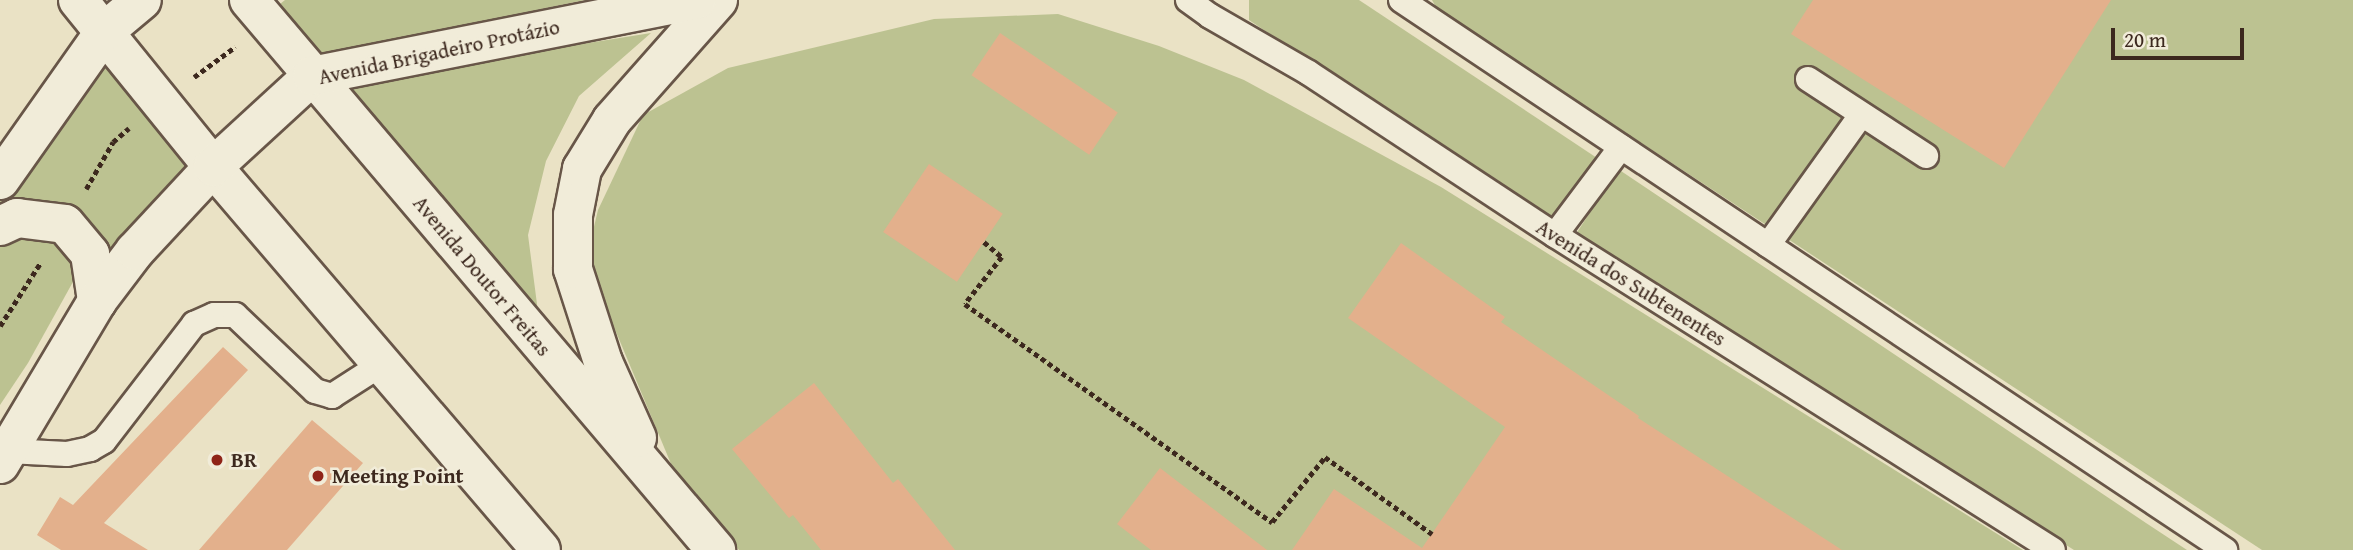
<!DOCTYPE html>
<meta charset="utf-8">
<style>
body{margin:0}
#map{position:relative;width:2353px;height:550px;overflow:hidden;background:#eae2c5;font-family:"Gentium Book Plus",serif}
div>[style]{position:absolute}
.green>*{inset:0;background:#bcc291}
.building>*{inset:0;background:#e3b08c;transform-origin:0 0}
.path>*{height:4.5px;margin-top:-2.25px;transform-origin:0;background:repeating-linear-gradient(90deg,#3c281e 0 5px,transparent 0 8.5px)}
.roads{filter:drop-shadow(2px 0 #685648) drop-shadow(-2px 0 #685648) drop-shadow(0 2px #685648) drop-shadow(0 -2px #685648)}
.lane>*{height:24px;margin:-12px;padding:0 12px;transform-origin:12px;border-radius:12px;background:#f1ecd9}
.secondary>*{height:38px;margin:-19px;padding:0 19px;transform-origin:19px;border-radius:19px;background:#f1ecd9}
.dots>*{width:19px;height:19px;translate:-50% -50%;box-sizing:border-box;border:4px solid #f1ecd9;border-radius:50%}
span{translate:-50% -50%;white-space:nowrap;text-align:center;line-height:1.15;-webkit-text-stroke:5px #f1ecd9;paint-order:stroke}
.street-label{font-size:21px;color:#3c281e}
.poi-label{font-size:21px;color:#3c281e;font-weight:700}
.left{translate:0 -50%;text-align:left}
.scale{position:absolute;left:2111px;top:28px;width:133px;height:32px;box-sizing:border-box;border:4px solid #3c281e;border-top:0;padding-left:9px;font-size:21px;line-height:24px;white-space:nowrap;color:#3c281e;-webkit-text-stroke:5px #f1ecd9;paint-order:stroke}
</style>
<div id="map">
<div class="green">
<i style="clip-path:polygon(285px 0,585px 0,310px 57px,280px 4px)"></i>
<i style="clip-path:polygon(1249px 0,1359px 0,1597px 158px,1551px 222px,1249px 20px)"></i>
<i style="clip-path:polygon(1432px 0,2353px 0,2353px 550px,2262px 550px,1437px 9px)"></i>
<i style="clip-path:polygon(1058px 14px,1159px 46px,1244px 80px,1441px 187px,2023px 550px,739px 550px,674px 471px,586px 260px,598px 210px,643px 115px,728px 68px,934px 19px)"></i>
<i style="clip-path:polygon(651px 33px,579px 96px,546px 161px,528px 235px,540px 327px,331px 84px)"></i>
<i style="clip-path:polygon(105px 49px,198px 166px,105px 276px,90px 238px,0 210px,0 195px)"></i>
<i style="clip-path:polygon(1618px 169px,2146px 523px,2187px 550px,2074px 550px,1576px 234px)"></i>
<i style="clip-path:polygon(23px 234px,64px 244px,79px 271px,28px 363px,0 405px,0 244px)"></i>
</div>
<div class="building">
<i style="clip-path:polygon(1813px 0,2111px 0,2004px 168px,1791px 34px)"></i>
<i style="left:1000px;top:33px;width:142px;height:51px;rotate:34deg"></i>
<i style="left:929px;top:164px;width:89px;height:82px;rotate:34deg"></i>
<i style="clip-path:polygon(1401px 243px,1505px 317px,1501px 322px,1639px 416px,1638px 418px,1842px 550px,1292px 550px,1334px 489px,1422px 548px,1505px 427px,1348px 318px)"></i>
<i style="clip-path:polygon(223px 347px,248px 370px,104px 523px,148px 550px,61px 550px,37px 535px,60px 497px,73px 505px)"></i>
<i style="clip-path:polygon(814px 383px,893px 483px,898px 479px,955px 550px,821px 550px,793px 515px,789px 518px,732px 449px)"></i>
<i style="clip-path:polygon(312px 420px,363px 463px,287px 550px,199px 550px)"></i>
<i style="clip-path:polygon(1160px 468px,1267px 550px,1151px 550px,1117px 524px)"></i>
</div>
<div class="path">
<i style="left:194px;top:77px;width:51px;rotate:-36.2deg"></i>
<i style="left:86px;top:189px;width:54px;rotate:-60.1deg"></i>
<i style="left:113px;top:142px;width:21px;rotate:-41deg"></i>
<i style="left:984px;top:242px;width:23px;rotate:40deg"></i>
<i style="left:1002px;top:257px;width:60px;rotate:128.2deg"></i>
<i style="left:965px;top:304px;width:377px;rotate:35.4deg"></i>
<i style="left:1272px;top:522px;width:84px;rotate:-50.8deg"></i>
<i style="left:1325px;top:457px;width:132px;rotate:35.7deg"></i>
<i style="left:0;top:326px;width:76px;rotate:-57.4deg"></i>
</div>
<div class="roads">
<div class="lane">
<i style="left:1188px;top:0;width:27px;rotate:36deg"></i>
<i style="left:1210px;top:16px;width:114px;rotate:29.9deg"></i>
<i style="left:1309px;top:73px;width:295px;rotate:33.4deg"></i>
<i style="left:1555px;top:235px;width:589px;rotate:32.31deg"></i>
<i style="left:1401px;top:0;width:991px;rotate:33.72deg"></i>
<i style="left:1808px;top:79px;width:141px;rotate:33.1deg"></i>
<i style="left:1555px;top:235px;width:110px;rotate:-53.1deg"></i>
<i style="left:1768px;top:245px;width:160px;rotate:-54.4deg"></i>
<i style="left:8px;top:451px;width:59px;rotate:2.9deg"></i>
<i style="left:67px;top:454px;width:24px;rotate:-12deg"></i>
<i style="left:90px;top:449px;width:16px;rotate:-30deg"></i>
<i style="left:104px;top:441px;width:148px;rotate:-52.4deg"></i>
<i style="left:194px;top:324px;width:22px;rotate:-24deg"></i>
<i style="left:214px;top:315px;width:21px"></i>
<i style="left:235px;top:315px;width:110px;rotate:43.5deg"></i>
<i style="left:315px;top:391px;width:18px;rotate:16deg"></i>
<i style="left:332px;top:396px;width:59px;rotate:-32.6deg"></i>
</div>
<div class="secondary">
<i style="left:78px;top:0;width:215px;rotate:51deg"></i>
<i style="left:213px;top:167px;width:504px;rotate:49.42deg"></i>
<i style="left:249px;top:0;width:722px;rotate:49.67deg"></i>
<i style="left:0;top:180px;width:182px;rotate:-54.8deg"></i>
<i style="left:105px;top:31px;width:48px;rotate:-40deg"></i>
<i style="left:0;top:226px;width:19px;rotate:-25deg"></i>
<i style="left:17px;top:218px;width:48px;rotate:7.1deg"></i>
<i style="left:65px;top:224px;width:39px;rotate:50deg"></i>
<i style="left:90px;top:254px;width:48px;rotate:81.5deg"></i>
<i style="left:637px;top:438px;width:83px;rotate:-114.1deg"></i>
<i style="left:603px;top:362px;width:98px;rotate:-107.9deg"></i>
<i style="left:573px;top:269px;width:54px;rotate:-90deg"></i>
<i style="left:573px;top:215px;width:47px;rotate:-78.9deg"></i>
<i style="left:582px;top:169px;width:57px;rotate:-58.5deg"></i>
<i style="left:612px;top:120px;width:160px;rotate:-48.5deg"></i>
<i style="left:0;top:464px;width:190px;rotate:-59.2deg"></i>
<i style="left:97px;top:301px;width:63px;rotate:-52.8deg"></i>
<i style="left:135px;top:251px;width:115px;rotate:-47.1deg"></i>
<i style="left:213px;top:167px;width:134px;rotate:-42.6deg"></i>
<i style="left:312px;top:76px;width:392px;rotate:-11.2deg"></i>
</div>
</div>
<div class="dots">
<i style="left:217px;top:460px;background:#8f2418"></i>
<i style="left:318px;top:476px;background:#8f2418"></i>
</div>
<div class="street-label">
<span style="left:439px;top:52px;rotate:-12deg">Avenida Brigadeiro Protázio</span>
<span style="left:482px;top:276px;rotate:50deg">Avenida Doutor Freitas</span>
<span style="left:1631px;top:283px;rotate:32deg">Avenida dos Subtenentes</span>
</div>
<div class="poi-label">
<span class="left" style="left:231px;top:460px">BR</span>
<span class="left" style="left:332px;top:476px">Meeting Point</span>
</div>
<div class="scale">20 m</div>
</div>
